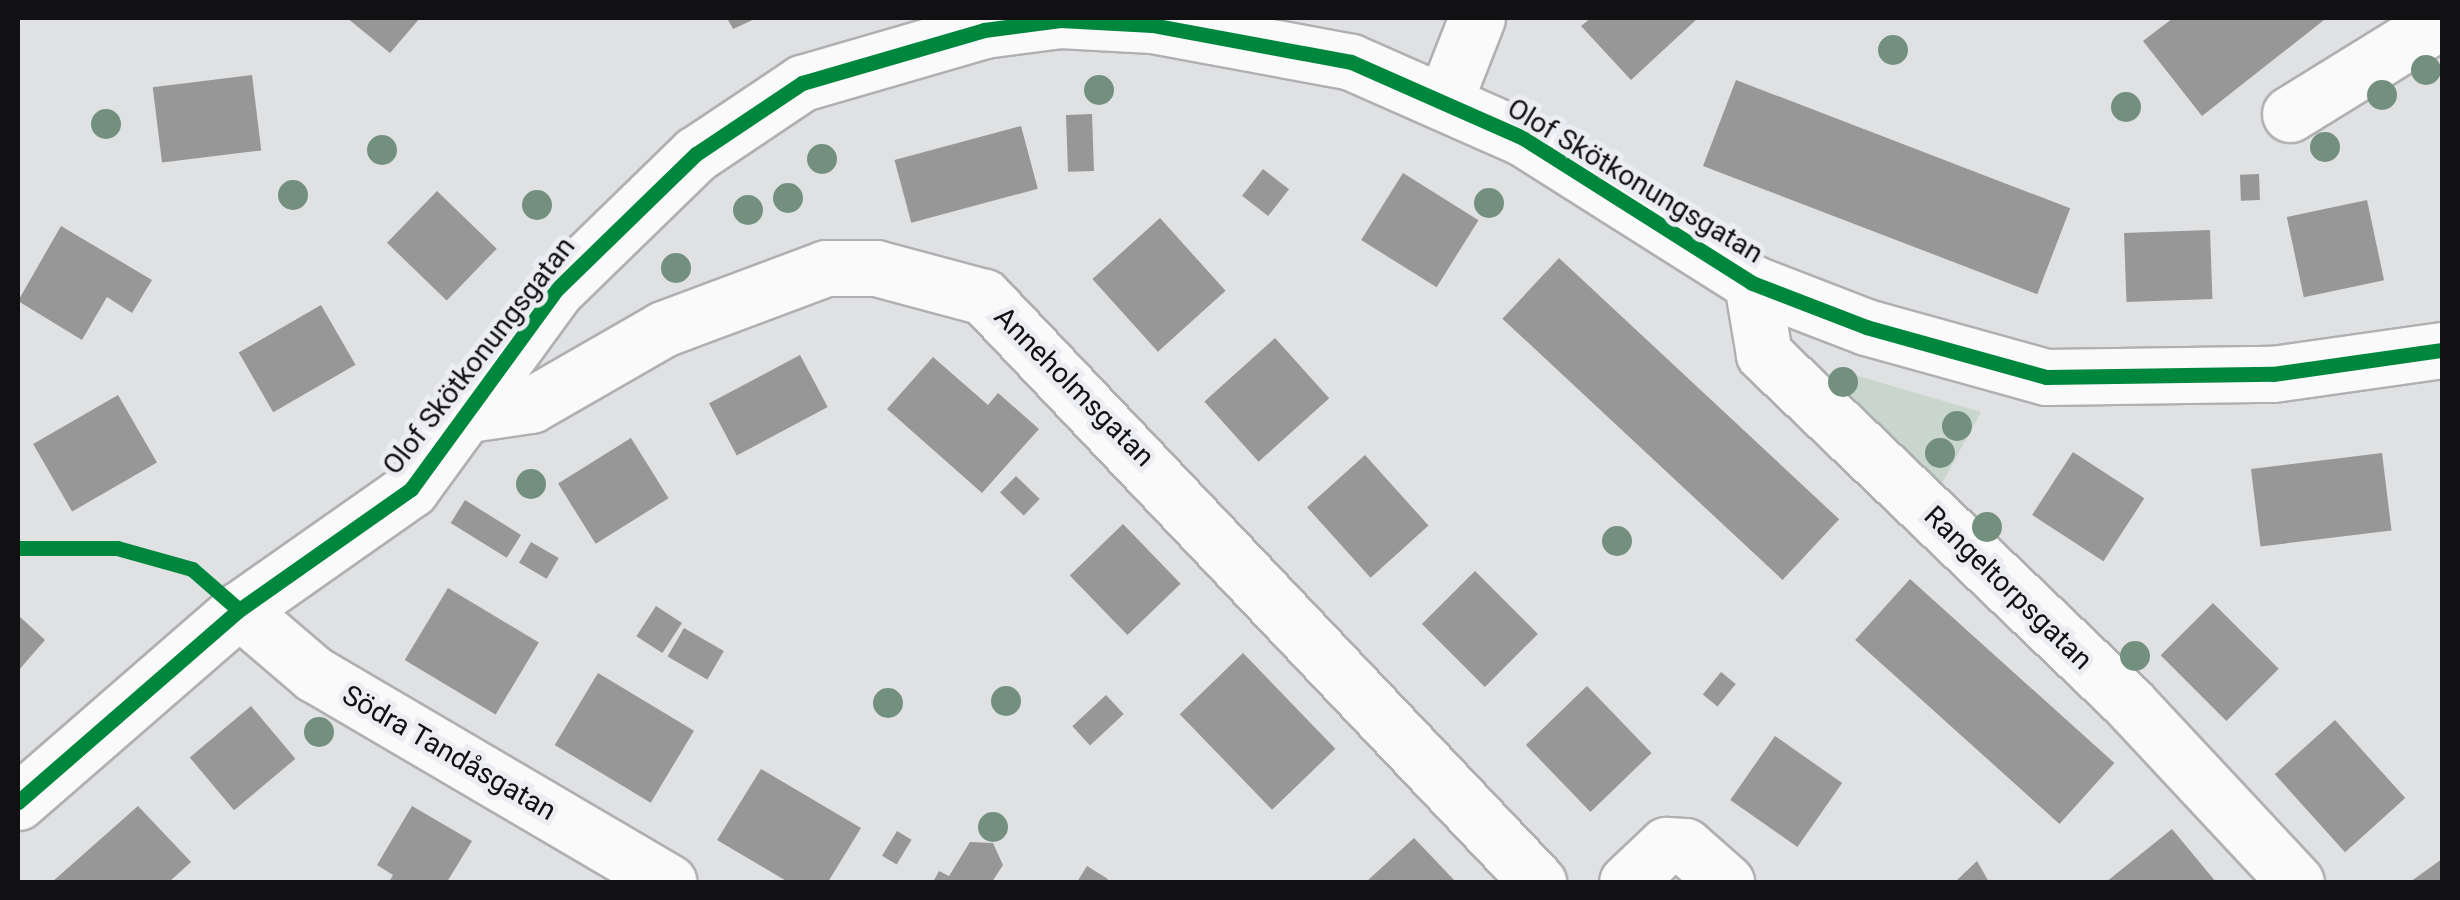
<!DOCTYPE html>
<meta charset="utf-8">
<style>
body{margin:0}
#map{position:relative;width:2460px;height:900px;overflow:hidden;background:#e0e1e3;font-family:Roboto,sans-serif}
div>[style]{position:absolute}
.green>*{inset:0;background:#c8d6cd}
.building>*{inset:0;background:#979797;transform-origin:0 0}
.roads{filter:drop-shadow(2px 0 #b0b0b2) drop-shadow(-2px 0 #b0b0b2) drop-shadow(0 2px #b0b0b2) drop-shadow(0 -2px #b0b0b2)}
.minor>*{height:55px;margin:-27.5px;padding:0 27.5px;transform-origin:27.5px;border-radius:27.5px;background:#fafafb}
.cycleway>*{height:15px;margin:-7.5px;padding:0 7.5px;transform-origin:7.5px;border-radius:7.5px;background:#00873e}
.trees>*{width:30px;height:30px;margin:-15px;border-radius:50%;background:#73907f}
span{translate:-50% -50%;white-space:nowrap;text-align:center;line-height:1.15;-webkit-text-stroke:10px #ecedf2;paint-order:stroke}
.street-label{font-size:28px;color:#111113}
.frame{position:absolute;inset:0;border:20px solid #111113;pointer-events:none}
</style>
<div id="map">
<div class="green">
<i style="clip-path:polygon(1834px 369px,1981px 412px,1936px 494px,1825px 381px)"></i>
</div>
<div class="building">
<i style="clip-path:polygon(347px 18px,420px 18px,390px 53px)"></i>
<i style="clip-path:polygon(727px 18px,757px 18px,733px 29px)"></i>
<i style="clip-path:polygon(1591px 18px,1698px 18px,1631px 80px,1581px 26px)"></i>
<i style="clip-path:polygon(2173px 18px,2322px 18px,2324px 20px,2202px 116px,2143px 41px)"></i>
<i style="left:252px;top:75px;width:76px;height:100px;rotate:83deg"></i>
<i style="left:1736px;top:80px;width:358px;height:92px;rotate:21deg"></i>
<i style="left:1092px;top:114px;width:57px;height:26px;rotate:88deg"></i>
<i style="left:1021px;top:126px;width:65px;height:131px;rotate:75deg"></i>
<i style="left:1263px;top:169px;width:33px;height:34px;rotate:38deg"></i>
<i style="left:1403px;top:173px;width:89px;height:79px;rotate:32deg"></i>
<i style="left:2259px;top:174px;width:26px;height:19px;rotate:88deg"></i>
<i style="left:437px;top:191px;width:83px;height:72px;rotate:44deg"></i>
<i style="left:2367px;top:200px;width:82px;height:82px;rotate:78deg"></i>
<i style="left:1160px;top:218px;width:98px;height:91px;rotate:48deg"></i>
<i style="clip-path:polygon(61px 226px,152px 280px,132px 313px,107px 297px,82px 340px,18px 301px)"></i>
<i style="left:2210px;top:230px;width:69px;height:86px;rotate:88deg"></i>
<i style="left:1559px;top:258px;width:383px;height:83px;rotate:43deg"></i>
<i style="left:321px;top:305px;width:69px;height:95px;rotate:60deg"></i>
<i style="left:1275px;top:338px;width:81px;height:95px;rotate:48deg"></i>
<i style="left:800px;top:355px;width:59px;height:103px;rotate:62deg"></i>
<i style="clip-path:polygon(933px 357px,988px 405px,998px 393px,1039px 429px,982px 493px,887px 409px)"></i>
<i style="left:118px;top:395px;width:78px;height:98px;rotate:60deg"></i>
<i style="left:631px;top:438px;width:71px;height:86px;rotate:58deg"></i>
<i style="left:2073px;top:452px;width:85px;height:75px;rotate:33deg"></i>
<i style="left:2382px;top:453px;width:78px;height:132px;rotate:83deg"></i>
<i style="left:1365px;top:455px;width:95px;height:78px;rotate:48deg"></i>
<i style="left:1016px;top:476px;width:33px;height:23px;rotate:44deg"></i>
<i style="left:465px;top:500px;width:66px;height:27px;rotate:32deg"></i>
<i style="left:1123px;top:524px;width:83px;height:74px;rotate:46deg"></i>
<i style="left:531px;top:542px;width:32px;height:24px;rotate:30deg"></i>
<i style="left:1475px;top:571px;width:89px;height:75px;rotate:45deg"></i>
<i style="left:1910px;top:579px;width:275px;height:82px;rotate:42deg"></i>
<i style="left:448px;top:588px;width:106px;height:84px;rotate:31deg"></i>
<i style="left:2213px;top:603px;width:93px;height:74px;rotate:45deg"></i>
<i style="left:656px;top:606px;width:31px;height:36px;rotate:33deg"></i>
<i style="clip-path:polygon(18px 615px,45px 640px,18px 671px)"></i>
<i style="left:684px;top:628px;width:46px;height:33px;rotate:30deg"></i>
<i style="left:1243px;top:653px;width:133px;height:88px;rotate:46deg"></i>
<i style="left:1721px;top:672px;width:19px;height:29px;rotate:39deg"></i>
<i style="left:598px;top:673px;width:112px;height:84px;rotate:31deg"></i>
<i style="left:1587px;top:686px;width:93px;height:85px;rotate:46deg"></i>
<i style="left:1106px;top:695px;width:26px;height:46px;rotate:47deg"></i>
<i style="left:251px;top:706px;width:69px;height:80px;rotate:50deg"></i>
<i style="left:2335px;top:720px;width:105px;height:81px;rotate:48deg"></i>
<i style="left:1775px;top:736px;width:82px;height:78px;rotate:35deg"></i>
<i style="clip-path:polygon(761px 769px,861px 828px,828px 882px,788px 882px,717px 840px)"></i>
<i style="clip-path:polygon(138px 806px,191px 862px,169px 882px,52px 882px)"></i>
<i style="clip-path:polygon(412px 806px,472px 841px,447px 882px,389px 882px,393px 875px,377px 865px)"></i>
<i style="clip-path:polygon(2172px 829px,2216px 882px,2106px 882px)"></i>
<i style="left:897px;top:831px;width:17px;height:29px;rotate:31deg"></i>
<i style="clip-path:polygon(1414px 838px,1456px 882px,1366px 882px)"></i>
<i style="clip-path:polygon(970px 842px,993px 843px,1003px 865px,992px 882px,933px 882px,939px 871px,949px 876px)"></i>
<i style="clip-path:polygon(2442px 859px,2442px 882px,2410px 882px)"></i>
<i style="clip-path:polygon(1977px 861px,1989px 882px,1955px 882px)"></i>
<i style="clip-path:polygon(1087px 866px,1108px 879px,1106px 882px,1077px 882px)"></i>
</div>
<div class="roads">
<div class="minor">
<i style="left:1444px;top:102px;width:90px;rotate:-68.6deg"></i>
<i style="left:2290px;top:114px;width:179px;rotate:-31.7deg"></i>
<i style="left:1752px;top:283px;width:72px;rotate:80.4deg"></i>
<i style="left:1764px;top:354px;width:504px;rotate:43.71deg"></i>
<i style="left:2128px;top:702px;width:246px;rotate:47deg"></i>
<i style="left:469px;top:414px;width:63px;rotate:-8.3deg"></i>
<i style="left:531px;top:405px;width:152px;rotate:-29.9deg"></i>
<i style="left:663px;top:329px;width:174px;rotate:-20.5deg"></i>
<i style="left:826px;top:268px;width:50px"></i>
<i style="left:876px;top:268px;width:112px;rotate:15deg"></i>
<i style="left:984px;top:297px;width:806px;rotate:46.56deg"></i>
<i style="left:239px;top:610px;width:99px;rotate:40.5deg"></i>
<i style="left:314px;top:674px;width:411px;rotate:30.4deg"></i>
<i style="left:18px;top:802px;width:293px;rotate:-41deg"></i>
<i style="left:239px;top:610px;width:210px;rotate:-35.1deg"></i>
<i style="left:411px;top:489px;width:248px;rotate:-53.9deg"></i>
<i style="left:557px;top:289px;width:194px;rotate:-44.2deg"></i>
<i style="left:696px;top:154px;width:128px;rotate:-33.8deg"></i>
<i style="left:802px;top:83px;width:190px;rotate:-16.2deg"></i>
<i style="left:984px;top:30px;width:77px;rotate:-7.5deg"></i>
<i style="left:1060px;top:20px;width:92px;rotate:3.1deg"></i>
<i style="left:1152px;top:25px;width:202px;rotate:10.5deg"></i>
<i style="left:1351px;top:62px;width:188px;rotate:23.8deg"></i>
<i style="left:1523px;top:138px;width:271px;rotate:32.3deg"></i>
<i style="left:1752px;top:283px;width:122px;rotate:21.1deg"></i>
<i style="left:1866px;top:327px;width:187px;rotate:15.5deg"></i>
<i style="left:2046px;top:377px;width:227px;rotate:-0.8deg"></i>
<i style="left:2273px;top:374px;width:171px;rotate:-8.1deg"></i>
<i style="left:1627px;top:882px;width:54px;rotate:-43.5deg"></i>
<i style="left:1666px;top:845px;width:19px;rotate:3deg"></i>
<i style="left:1685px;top:846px;width:55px;rotate:41.3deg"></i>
</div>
</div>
<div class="cycleway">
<i style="left:18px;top:548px;width:99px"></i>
<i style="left:117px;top:548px;width:78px;rotate:15.6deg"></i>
<i style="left:192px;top:569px;width:62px;rotate:41.1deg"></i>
<i style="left:18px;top:802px;width:293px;rotate:-41deg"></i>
<i style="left:239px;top:610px;width:210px;rotate:-35.1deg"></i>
<i style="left:411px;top:489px;width:248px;rotate:-53.9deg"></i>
<i style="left:557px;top:289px;width:194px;rotate:-44.2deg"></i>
<i style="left:696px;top:154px;width:128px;rotate:-33.8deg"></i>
<i style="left:802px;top:83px;width:190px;rotate:-16.2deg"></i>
<i style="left:984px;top:30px;width:77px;rotate:-7.5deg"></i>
<i style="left:1060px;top:20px;width:92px;rotate:3.1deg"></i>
<i style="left:1152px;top:25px;width:202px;rotate:10.5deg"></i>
<i style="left:1351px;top:62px;width:188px;rotate:23.8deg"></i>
<i style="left:1523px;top:138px;width:271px;rotate:32.3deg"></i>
<i style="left:1752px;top:283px;width:122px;rotate:21.1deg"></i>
<i style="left:1866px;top:327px;width:187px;rotate:15.5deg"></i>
<i style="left:2046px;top:377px;width:227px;rotate:-0.8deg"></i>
<i style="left:2273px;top:374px;width:171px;rotate:-8.1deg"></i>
</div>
<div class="trees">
<i style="left:1893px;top:50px"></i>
<i style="left:2426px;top:70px"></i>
<i style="left:1099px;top:90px"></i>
<i style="left:2382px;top:95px"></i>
<i style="left:2126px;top:107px"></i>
<i style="left:106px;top:124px"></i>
<i style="left:2325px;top:147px"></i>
<i style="left:382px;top:150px"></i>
<i style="left:822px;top:159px"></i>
<i style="left:293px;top:195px"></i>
<i style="left:788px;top:198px"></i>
<i style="left:1489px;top:203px"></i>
<i style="left:537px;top:205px"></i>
<i style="left:748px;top:210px"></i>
<i style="left:676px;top:268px"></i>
<i style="left:1843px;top:382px"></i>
<i style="left:1957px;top:426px"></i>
<i style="left:1940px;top:453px"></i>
<i style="left:531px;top:484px"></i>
<i style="left:1987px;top:527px"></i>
<i style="left:1617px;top:541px"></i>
<i style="left:2135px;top:656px"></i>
<i style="left:1006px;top:701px"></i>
<i style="left:888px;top:703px"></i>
<i style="left:319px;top:732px"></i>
<i style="left:993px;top:827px"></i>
</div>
<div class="street-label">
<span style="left:1635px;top:181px;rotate:31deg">Olof Skötkonungsgatan</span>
<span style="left:479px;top:356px;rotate:-52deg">Olof Skötkonungsgatan</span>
<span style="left:1074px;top:387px;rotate:45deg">Anneholmsgatan</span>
<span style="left:2008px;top:588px;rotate:44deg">Rangeltorpsgatan</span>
<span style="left:449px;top:753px;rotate:30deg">Södra Tandåsgatan</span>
</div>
<div class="frame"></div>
</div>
